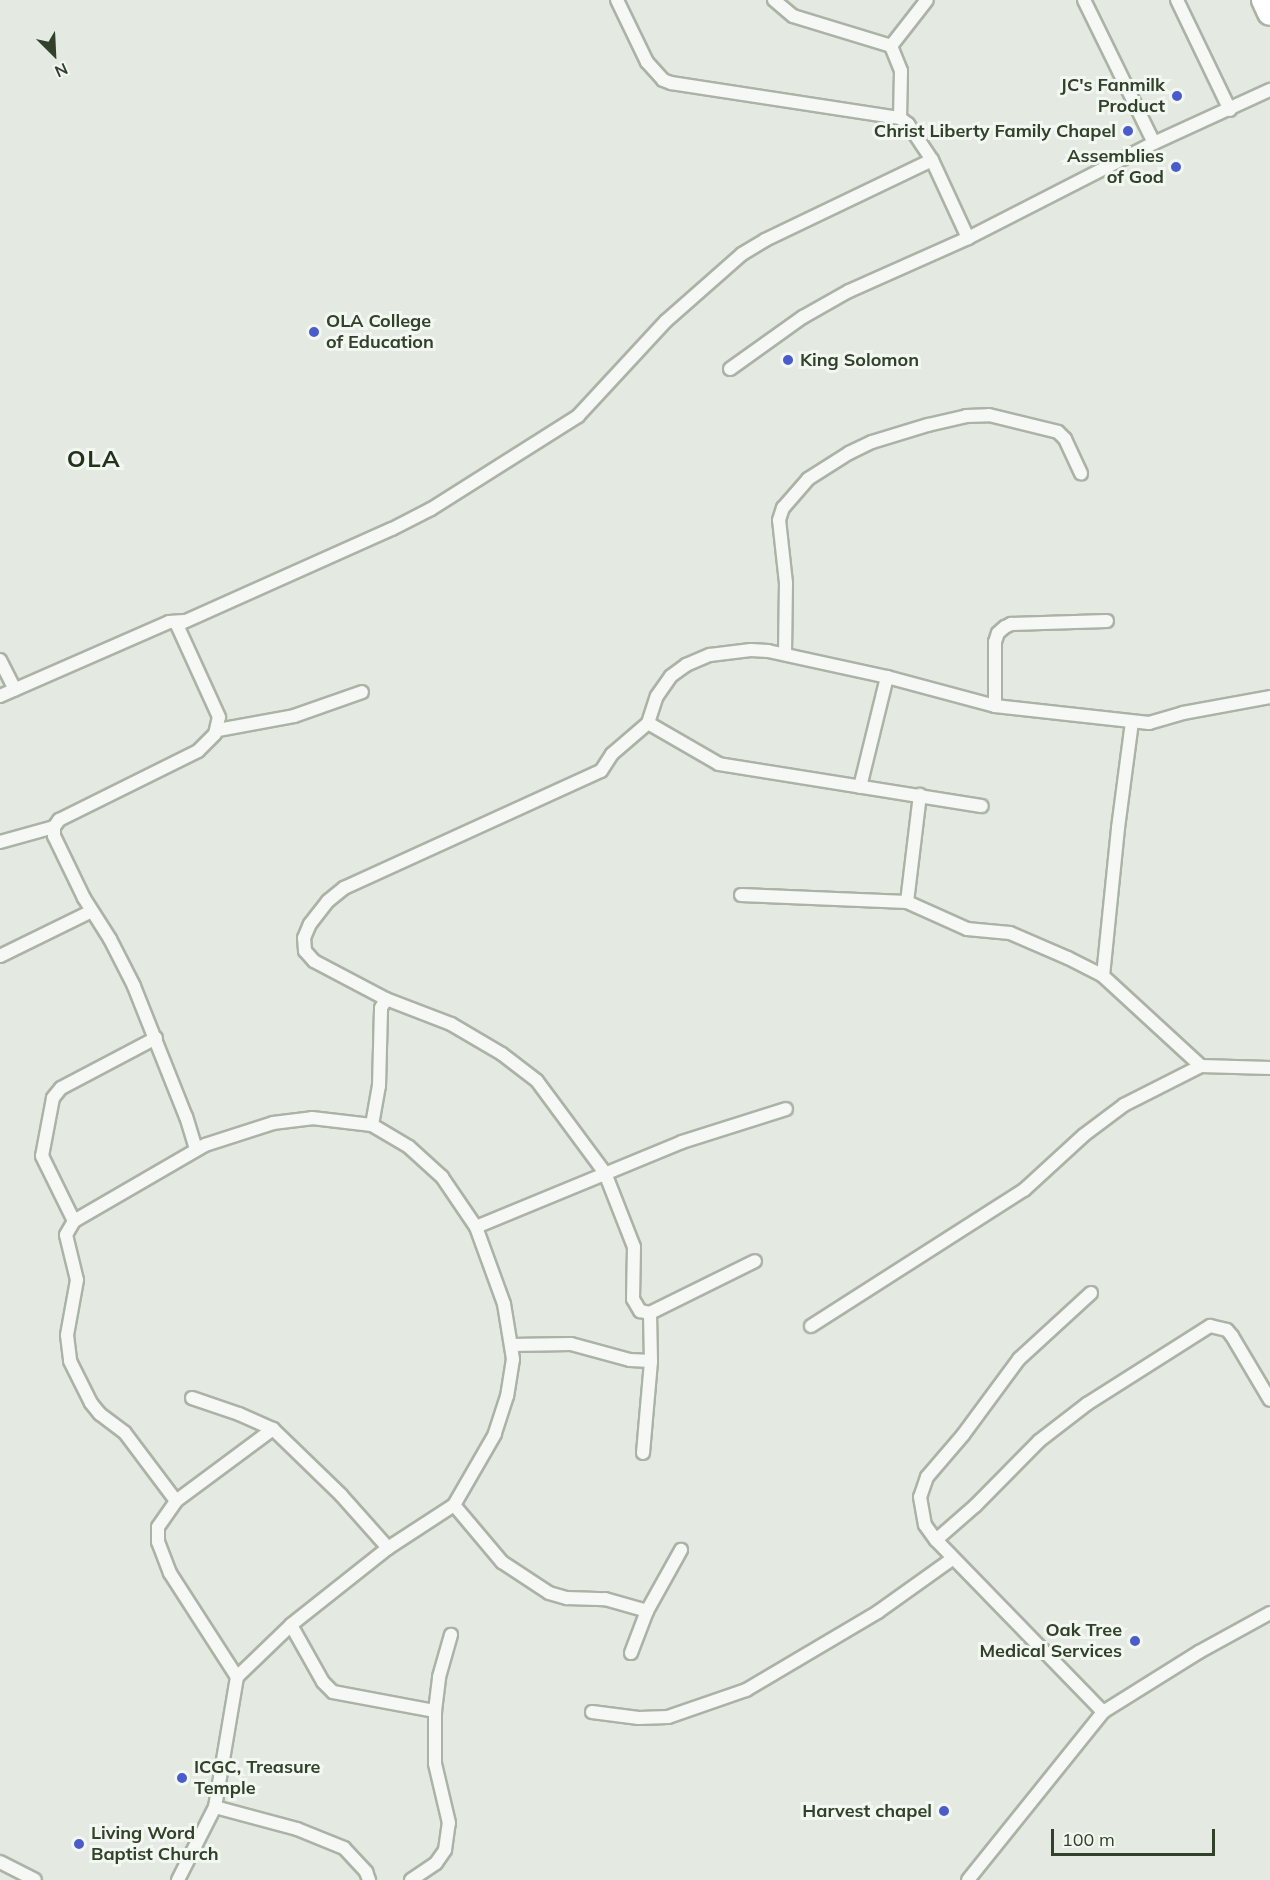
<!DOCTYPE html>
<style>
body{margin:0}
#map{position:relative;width:1270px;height:1880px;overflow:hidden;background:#e4e9e1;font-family:Mulish,sans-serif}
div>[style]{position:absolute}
.roads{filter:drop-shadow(2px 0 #abb3a6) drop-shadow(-2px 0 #abb3a6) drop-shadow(0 2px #abb3a6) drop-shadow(0 -2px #abb3a6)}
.street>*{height:12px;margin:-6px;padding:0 6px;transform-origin:6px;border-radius:6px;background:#f5f8f4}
.highway>*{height:24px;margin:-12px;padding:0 12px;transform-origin:12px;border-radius:12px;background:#fff}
.dots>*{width:16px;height:16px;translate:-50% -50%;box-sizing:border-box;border:3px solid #f3f7f1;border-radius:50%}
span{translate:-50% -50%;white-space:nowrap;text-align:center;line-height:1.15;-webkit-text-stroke:6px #f3f7f1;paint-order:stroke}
.poi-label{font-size:18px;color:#32412a;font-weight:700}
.right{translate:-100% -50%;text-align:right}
.left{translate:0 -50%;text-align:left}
.district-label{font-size:24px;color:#23321c;font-weight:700;letter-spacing:1.5px}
.north{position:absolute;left:24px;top:24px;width:60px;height:60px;-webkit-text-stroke:4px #f3f7f1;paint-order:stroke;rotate:156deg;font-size:16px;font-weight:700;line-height:24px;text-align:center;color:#32412a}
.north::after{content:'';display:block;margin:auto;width:21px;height:27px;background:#32412a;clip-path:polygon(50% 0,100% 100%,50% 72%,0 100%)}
.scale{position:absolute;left:1051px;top:1829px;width:164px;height:27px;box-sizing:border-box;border:3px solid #32412a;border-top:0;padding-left:8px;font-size:18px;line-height:21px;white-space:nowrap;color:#32412a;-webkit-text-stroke:4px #f3f7f1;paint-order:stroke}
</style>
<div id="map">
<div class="roads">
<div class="street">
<i style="left:617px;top:0;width:69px;rotate:64.2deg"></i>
<i style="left:647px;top:62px;width:24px;rotate:48deg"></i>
<i style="left:663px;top:80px;width:9px;rotate:21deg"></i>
<i style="left:671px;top:83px;width:232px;rotate:8.7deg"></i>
<i style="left:900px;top:118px;width:10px;rotate:37deg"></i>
<i style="left:908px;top:124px;width:43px;rotate:56.3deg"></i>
<i style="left:932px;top:160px;width:86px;rotate:65.2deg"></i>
<i style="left:774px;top:0;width:25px;rotate:40deg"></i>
<i style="left:793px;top:16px;width:102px;rotate:17deg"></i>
<i style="left:891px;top:46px;width:27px;rotate:68deg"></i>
<i style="left:901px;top:71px;width:47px;rotate:91.2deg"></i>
<i style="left:1084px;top:0;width:159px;rotate:63.9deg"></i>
<i style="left:1177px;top:0;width:122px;rotate:64.3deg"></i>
<i style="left:891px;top:46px;width:58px;rotate:-52deg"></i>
<i style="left:730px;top:369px;width:90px;rotate:-35.5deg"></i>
<i style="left:803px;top:317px;width:53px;rotate:-29.5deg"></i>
<i style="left:849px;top:291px;width:130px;rotate:-24deg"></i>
<i style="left:968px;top:238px;width:209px;rotate:-27.1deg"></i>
<i style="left:1154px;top:143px;width:128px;rotate:-24.6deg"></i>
<i style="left:785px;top:654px;width:71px;rotate:-89.2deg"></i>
<i style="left:786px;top:583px;width:63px;rotate:-96.3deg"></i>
<i style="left:779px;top:520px;width:13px;rotate:-72deg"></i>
<i style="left:783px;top:508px;width:38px;rotate:-49deg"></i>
<i style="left:808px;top:479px;width:49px;rotate:-32.4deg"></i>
<i style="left:849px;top:453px;width:25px;rotate:-26deg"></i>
<i style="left:872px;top:442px;width:59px;rotate:-16.9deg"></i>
<i style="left:928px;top:425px;width:39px;rotate:-13deg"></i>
<i style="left:966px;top:416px;width:23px;rotate:-2deg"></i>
<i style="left:989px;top:415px;width:71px;rotate:13.8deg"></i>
<i style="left:1058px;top:432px;width:10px;rotate:45deg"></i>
<i style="left:1065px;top:439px;width:38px;rotate:65deg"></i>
<i style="left:0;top:660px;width:33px;rotate:63deg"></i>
<i style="left:887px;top:677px;width:112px;rotate:15deg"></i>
<i style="left:995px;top:706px;width:155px;rotate:6.3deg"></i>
<i style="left:1149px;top:723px;width:35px;rotate:-16deg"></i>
<i style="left:1183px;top:713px;width:88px;rotate:-10.4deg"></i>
<i style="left:0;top:696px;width:184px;rotate:-23.6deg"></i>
<i style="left:169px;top:622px;width:15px;rotate:-4deg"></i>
<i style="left:995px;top:706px;width:64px;rotate:-90deg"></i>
<i style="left:995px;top:642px;width:9px;rotate:-72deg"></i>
<i style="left:998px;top:633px;width:9px;rotate:-41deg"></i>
<i style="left:1005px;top:627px;width:7px;rotate:-27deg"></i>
<i style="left:1011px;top:624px;width:96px;rotate:-1.8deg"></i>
<i style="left:648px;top:723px;width:28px;rotate:-72deg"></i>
<i style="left:657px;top:696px;width:24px;rotate:-55deg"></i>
<i style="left:671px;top:676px;width:19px;rotate:-36deg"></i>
<i style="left:686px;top:665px;width:26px;rotate:-23deg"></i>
<i style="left:710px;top:655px;width:41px;rotate:-7deg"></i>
<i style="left:751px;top:650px;width:17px;rotate:3deg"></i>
<i style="left:768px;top:651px;width:122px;rotate:12.3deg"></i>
<i style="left:887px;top:677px;width:113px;rotate:103.8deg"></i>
<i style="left:218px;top:730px;width:77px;rotate:-10.4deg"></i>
<i style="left:294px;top:716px;width:72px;rotate:-19.4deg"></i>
<i style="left:0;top:842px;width:56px;rotate:-15.5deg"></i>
<i style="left:741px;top:895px;width:166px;rotate:2.4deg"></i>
<i style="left:907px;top:902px;width:66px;rotate:24.2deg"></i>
<i style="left:967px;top:929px;width:43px;rotate:5.3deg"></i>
<i style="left:1010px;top:933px;width:63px;rotate:23.3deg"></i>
<i style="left:1068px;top:958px;width:39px;rotate:27deg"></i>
<i style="left:1103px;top:976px;width:133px;rotate:42.6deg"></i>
<i style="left:1201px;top:1066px;width:69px;rotate:1.7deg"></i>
<i style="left:907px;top:902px;width:108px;rotate:-83.1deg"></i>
<i style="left:0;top:956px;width:102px;rotate:-26.1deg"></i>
<i style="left:1103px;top:976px;width:149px;rotate:-84.2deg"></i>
<i style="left:1118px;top:828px;width:107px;rotate:-82.5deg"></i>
<i style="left:386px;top:999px;width:81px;rotate:-152.2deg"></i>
<i style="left:314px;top:961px;width:13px;rotate:-132deg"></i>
<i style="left:305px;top:951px;width:13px;rotate:-94deg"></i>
<i style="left:304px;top:938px;width:15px;rotate:-67deg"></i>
<i style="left:310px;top:924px;width:29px;rotate:-52deg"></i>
<i style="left:328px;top:901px;width:21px;rotate:-39deg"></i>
<i style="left:344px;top:888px;width:282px;rotate:-24.5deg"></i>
<i style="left:601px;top:771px;width:20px;rotate:-57deg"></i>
<i style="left:612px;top:754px;width:48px;rotate:-40.7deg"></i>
<i style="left:648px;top:723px;width:82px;rotate:30deg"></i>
<i style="left:719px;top:764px;width:266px;rotate:9.1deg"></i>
<i style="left:156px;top:1038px;width:107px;rotate:152.2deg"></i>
<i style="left:61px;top:1088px;width:13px;rotate:129deg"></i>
<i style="left:53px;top:1098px;width:59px;rotate:100.7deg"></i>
<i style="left:42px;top:1156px;width:72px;rotate:63.8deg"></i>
<i style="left:74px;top:1221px;width:151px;rotate:-30.1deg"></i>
<i style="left:205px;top:1145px;width:71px;rotate:-17.9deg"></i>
<i style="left:273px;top:1123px;width:39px;rotate:-7deg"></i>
<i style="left:312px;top:1118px;width:60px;rotate:6.7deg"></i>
<i style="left:372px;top:1125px;width:43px;rotate:30.7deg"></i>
<i style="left:409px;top:1147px;width:45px;rotate:42.3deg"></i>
<i style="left:442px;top:1177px;width:60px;rotate:55.8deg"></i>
<i style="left:476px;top:1227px;width:82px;rotate:70deg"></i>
<i style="left:504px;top:1304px;width:56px;rotate:80.7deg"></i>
<i style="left:513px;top:1359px;width:37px;rotate:99deg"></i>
<i style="left:507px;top:1396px;width:40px;rotate:108deg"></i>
<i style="left:495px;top:1434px;width:82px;rotate:120deg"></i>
<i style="left:454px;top:1505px;width:79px;rotate:146.9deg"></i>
<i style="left:388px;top:1548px;width:124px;rotate:141.6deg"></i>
<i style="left:291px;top:1625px;width:75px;rotate:136.1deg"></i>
<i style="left:237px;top:1677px;width:132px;rotate:99.6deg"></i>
<i style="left:215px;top:1807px;width:82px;rotate:116.9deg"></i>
<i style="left:372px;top:1125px;width:40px;rotate:-80deg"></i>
<i style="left:379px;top:1086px;width:78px;rotate:-88.5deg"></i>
<i style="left:381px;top:1008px;width:10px;rotate:-61deg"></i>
<i style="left:386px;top:999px;width:70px;rotate:21deg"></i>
<i style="left:451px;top:1024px;width:59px;rotate:30.5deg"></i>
<i style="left:502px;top:1054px;width:44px;rotate:37.6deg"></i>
<i style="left:537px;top:1081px;width:114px;rotate:53.5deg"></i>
<i style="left:605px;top:1173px;width:79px;rotate:68.6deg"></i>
<i style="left:634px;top:1247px;width:52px;rotate:91.1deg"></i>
<i style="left:633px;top:1299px;width:14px;rotate:60deg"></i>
<i style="left:640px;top:1311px;width:10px;rotate:11deg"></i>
<i style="left:650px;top:1313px;width:117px;rotate:-26.3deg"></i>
<i style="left:196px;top:1149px;width:34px;rotate:-107deg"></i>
<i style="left:186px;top:1117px;width:141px;rotate:-111.7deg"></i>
<i style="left:134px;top:986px;width:53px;rotate:-117.1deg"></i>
<i style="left:110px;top:939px;width:49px;rotate:-122.4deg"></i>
<i style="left:84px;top:898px;width:69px;rotate:-115.8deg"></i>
<i style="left:54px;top:836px;width:9px;rotate:-90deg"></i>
<i style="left:54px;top:827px;width:9px;rotate:-54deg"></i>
<i style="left:59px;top:820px;width:155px;rotate:-26.4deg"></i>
<i style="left:198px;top:751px;width:24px;rotate:-45deg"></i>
<i style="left:215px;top:734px;width:17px;rotate:-77deg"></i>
<i style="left:219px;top:717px;width:101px;rotate:-114.5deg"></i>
<i style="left:177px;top:625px;width:235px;rotate:-24.1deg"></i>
<i style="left:392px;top:529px;width:44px;rotate:-27.1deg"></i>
<i style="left:431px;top:509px;width:174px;rotate:-32.3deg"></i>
<i style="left:578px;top:416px;width:129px;rotate:-47.2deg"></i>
<i style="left:666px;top:321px;width:101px;rotate:-41.4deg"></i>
<i style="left:742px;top:254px;width:27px;rotate:-31deg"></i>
<i style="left:765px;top:240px;width:185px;rotate:-25.6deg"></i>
<i style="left:74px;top:1221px;width:16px;rotate:120deg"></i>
<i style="left:66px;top:1235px;width:46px;rotate:76.3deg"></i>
<i style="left:77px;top:1280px;width:56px;rotate:100.3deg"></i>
<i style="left:67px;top:1335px;width:26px;rotate:83deg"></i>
<i style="left:70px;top:1361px;width:47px;rotate:63.4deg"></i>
<i style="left:91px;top:1403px;width:14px;rotate:51deg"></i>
<i style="left:100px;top:1414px;width:31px;rotate:37deg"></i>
<i style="left:125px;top:1433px;width:85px;rotate:53.1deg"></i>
<i style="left:476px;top:1227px;width:223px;rotate:-22.4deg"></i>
<i style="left:682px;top:1142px;width:109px;rotate:-17.6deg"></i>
<i style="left:1091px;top:1293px;width:98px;rotate:137.5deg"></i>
<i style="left:1019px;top:1359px;width:94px;rotate:126.4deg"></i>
<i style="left:963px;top:1435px;width:55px;rotate:130.6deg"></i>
<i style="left:927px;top:1477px;width:21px;rotate:109deg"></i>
<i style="left:920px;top:1497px;width:28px;rotate:80deg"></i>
<i style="left:925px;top:1525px;width:19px;rotate:54deg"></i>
<i style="left:936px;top:1540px;width:240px;rotate:45.8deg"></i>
<i style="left:811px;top:1326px;width:253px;rotate:-32.6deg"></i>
<i style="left:1024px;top:1190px;width:81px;rotate:-42.5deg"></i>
<i style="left:1084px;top:1135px;width:50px;rotate:-36.9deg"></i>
<i style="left:1124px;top:1105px;width:86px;rotate:-26.9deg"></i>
<i style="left:511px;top:1345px;width:60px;rotate:-1deg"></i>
<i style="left:571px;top:1344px;width:61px;rotate:15.2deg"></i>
<i style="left:630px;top:1360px;width:21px;rotate:3deg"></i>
<i style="left:192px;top:1398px;width:50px;rotate:18.8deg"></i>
<i style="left:239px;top:1414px;width:37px;rotate:24deg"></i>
<i style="left:273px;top:1429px;width:95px;rotate:44.1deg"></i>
<i style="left:341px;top:1495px;width:71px;rotate:48.4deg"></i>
<i style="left:643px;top:1453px;width:92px;rotate:-85deg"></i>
<i style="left:651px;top:1361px;width:48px;rotate:-91.2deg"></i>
<i style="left:454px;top:1505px;width:75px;rotate:49.9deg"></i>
<i style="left:502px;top:1562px;width:56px;rotate:33.4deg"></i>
<i style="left:549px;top:1593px;width:19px;rotate:16deg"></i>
<i style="left:567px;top:1598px;width:38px;rotate:2deg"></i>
<i style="left:605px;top:1599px;width:44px;rotate:15.9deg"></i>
<i style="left:647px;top:1611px;width:45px;rotate:110.9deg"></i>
<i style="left:936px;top:1540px;width:52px;rotate:-41.1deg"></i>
<i style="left:975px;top:1506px;width:91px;rotate:-45.4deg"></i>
<i style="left:1039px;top:1441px;width:61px;rotate:-37.6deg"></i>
<i style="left:1087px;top:1404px;width:146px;rotate:-32.4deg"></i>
<i style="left:1210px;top:1326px;width:17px;rotate:13deg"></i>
<i style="left:1227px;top:1330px;width:8px;rotate:50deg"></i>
<i style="left:1232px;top:1336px;width:74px;rotate:59.3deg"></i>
<i style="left:647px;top:1611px;width:70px;rotate:-60.9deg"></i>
<i style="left:291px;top:1625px;width:65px;rotate:60.7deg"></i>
<i style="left:323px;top:1682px;width:14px;rotate:45deg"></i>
<i style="left:333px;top:1692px;width:104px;rotate:10.6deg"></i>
<i style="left:435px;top:1711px;width:34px;rotate:-83deg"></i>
<i style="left:439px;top:1677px;width:44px;rotate:-74.1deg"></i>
<i style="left:237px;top:1677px;width:124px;rotate:-122.8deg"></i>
<i style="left:170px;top:1573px;width:33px;rotate:-111deg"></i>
<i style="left:158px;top:1542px;width:15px;rotate:-90deg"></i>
<i style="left:158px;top:1527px;width:32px;rotate:-55deg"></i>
<i style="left:176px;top:1501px;width:121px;rotate:-36.6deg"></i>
<i style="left:592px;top:1712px;width:47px;rotate:7.3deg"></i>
<i style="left:639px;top:1718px;width:29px;rotate:-2deg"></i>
<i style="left:668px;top:1717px;width:83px;rotate:-19.1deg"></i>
<i style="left:746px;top:1690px;width:153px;rotate:-30.6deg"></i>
<i style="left:878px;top:1612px;width:91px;rotate:-35.6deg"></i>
<i style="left:215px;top:1807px;width:85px;rotate:15deg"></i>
<i style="left:297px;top:1829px;width:51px;rotate:22deg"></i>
<i style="left:344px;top:1848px;width:33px;rotate:47deg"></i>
<i style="left:366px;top:1872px;width:9px;rotate:69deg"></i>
<i style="left:0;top:1862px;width:39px;rotate:27deg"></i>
<i style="left:411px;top:1880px;width:30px;rotate:-34deg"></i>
<i style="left:436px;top:1863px;width:16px;rotate:-55deg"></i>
<i style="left:445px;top:1850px;width:27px;rotate:-82deg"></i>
<i style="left:449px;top:1823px;width:61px;rotate:-103.3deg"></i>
<i style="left:435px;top:1764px;width:53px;rotate:-90deg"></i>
<i style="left:968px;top:1880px;width:216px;rotate:-51.2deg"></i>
<i style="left:1103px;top:1712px;width:113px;rotate:-32deg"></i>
<i style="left:1199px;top:1652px;width:81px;rotate:-28.8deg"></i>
</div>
<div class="highway">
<i style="left:1264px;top:0;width:14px;rotate:65deg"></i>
</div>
</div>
<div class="dots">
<i style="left:1177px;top:96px;background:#4a5ccb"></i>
<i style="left:1128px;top:131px;background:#4a5ccb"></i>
<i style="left:1176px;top:167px;background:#4a5ccb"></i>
<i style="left:314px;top:332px;background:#4a5ccb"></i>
<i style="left:788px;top:360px;background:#4a5ccb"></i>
<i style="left:1135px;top:1641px;background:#4a5ccb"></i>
<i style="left:182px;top:1778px;background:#4a5ccb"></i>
<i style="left:944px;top:1811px;background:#4a5ccb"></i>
<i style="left:79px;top:1844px;background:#4a5ccb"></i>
</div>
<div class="poi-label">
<span class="right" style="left:1165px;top:96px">JC's Fanmilk<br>Product</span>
<span class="right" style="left:1116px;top:131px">Christ Liberty Family Chapel</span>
<span class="right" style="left:1164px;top:167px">Assemblies<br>of God</span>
<span class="left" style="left:326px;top:332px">OLA College<br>of Education</span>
<span class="left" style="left:800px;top:360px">King Solomon</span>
<span class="right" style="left:1122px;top:1641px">Oak Tree<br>Medical Services</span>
<span class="left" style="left:194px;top:1778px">ICGC, Treasure<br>Temple</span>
<span class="right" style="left:932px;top:1811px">Harvest chapel</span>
<span class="left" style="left:91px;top:1844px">Living Word<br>Baptist Church</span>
</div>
<div class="district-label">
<span style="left:94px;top:459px">OLA</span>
</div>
<div class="north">N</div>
<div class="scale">100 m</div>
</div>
